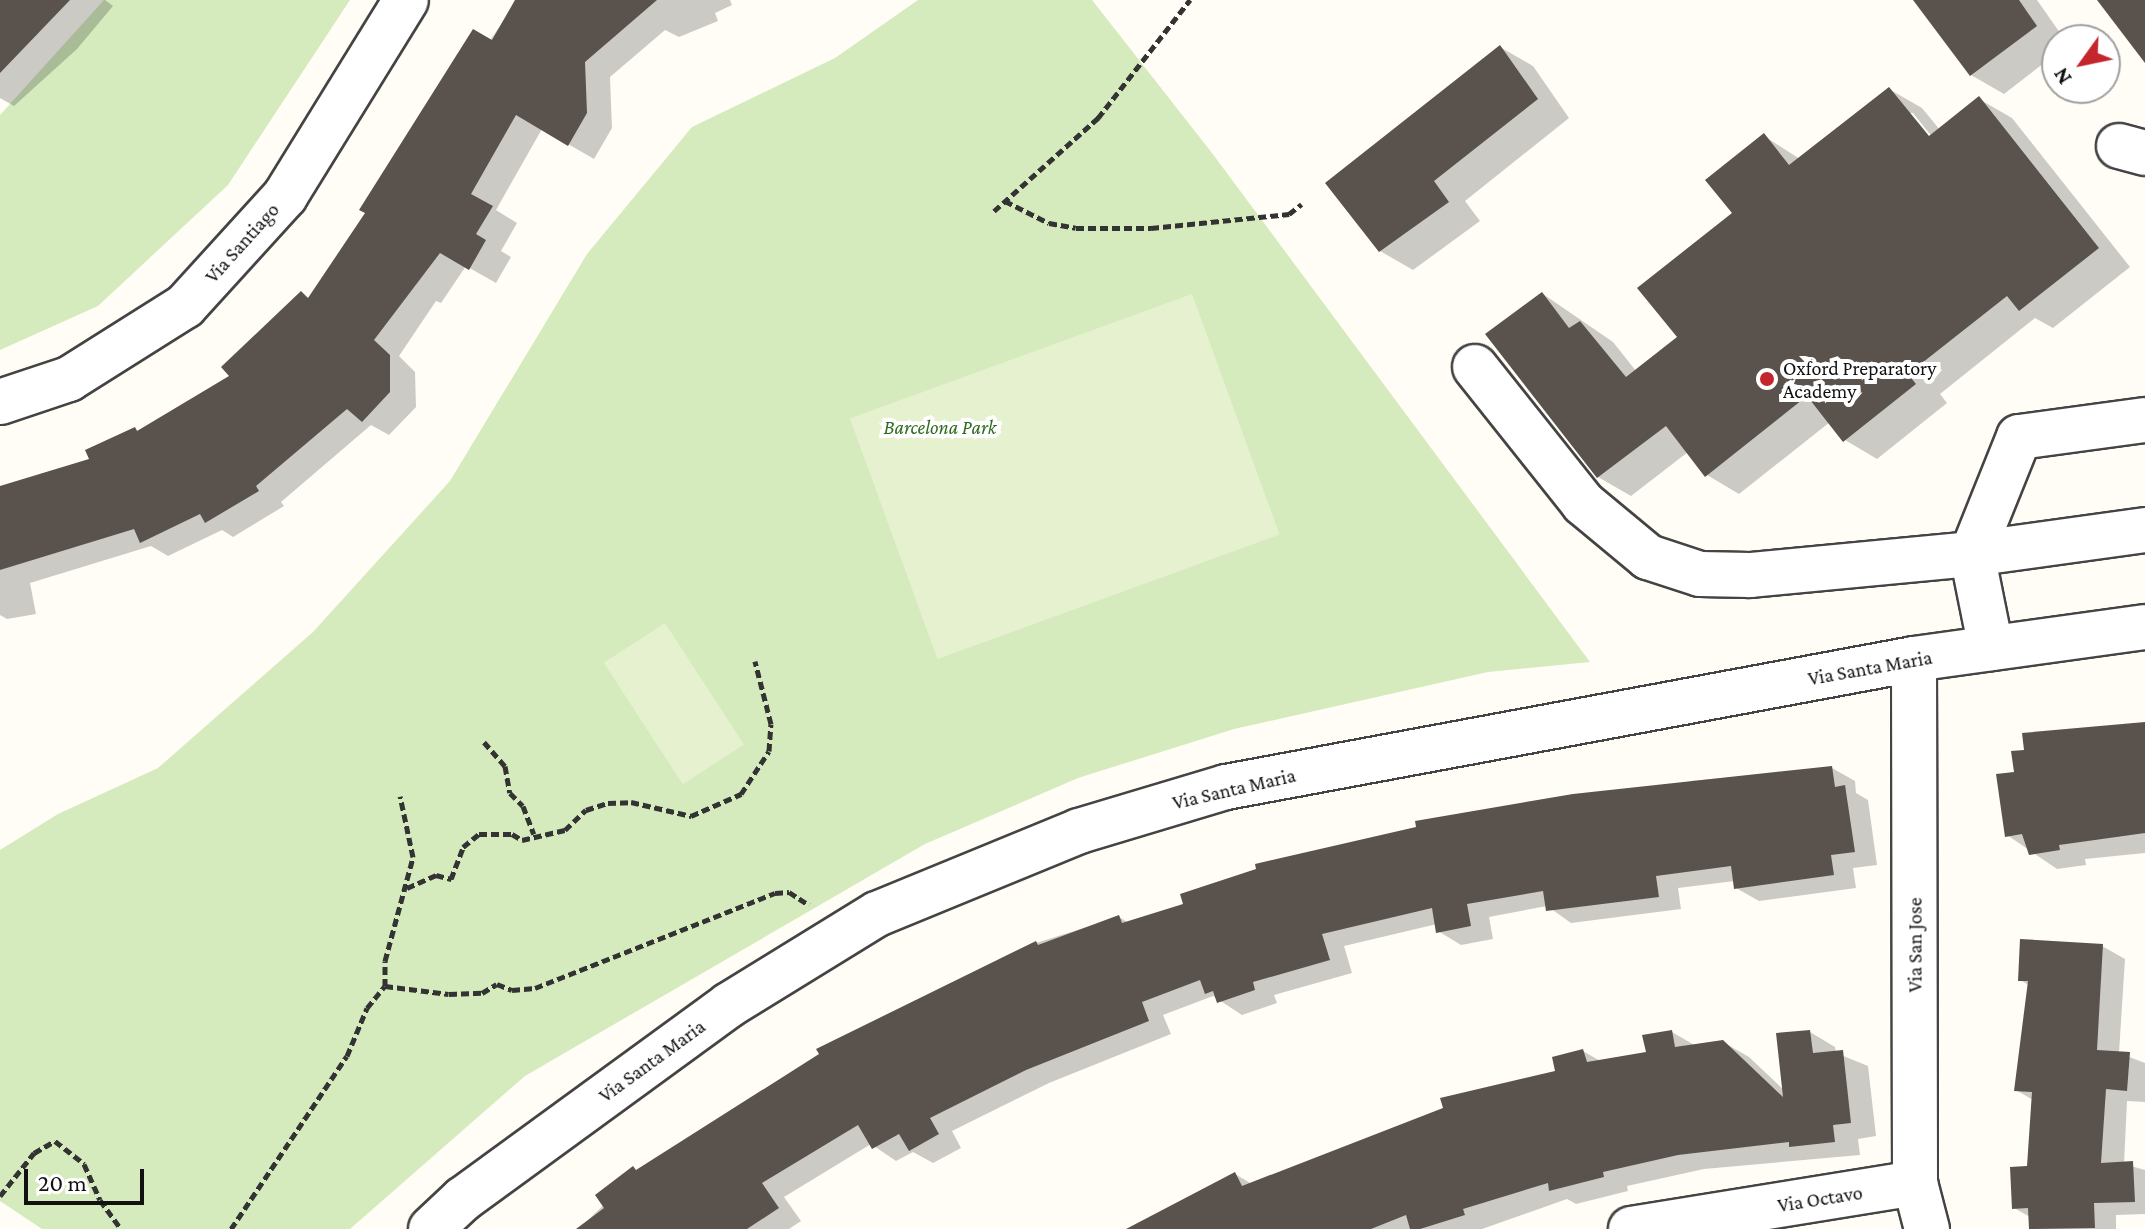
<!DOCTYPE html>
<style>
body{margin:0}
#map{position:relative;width:2145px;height:1229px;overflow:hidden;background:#fffdf5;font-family:"Crimson Pro",serif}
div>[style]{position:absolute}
.green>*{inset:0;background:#d5ebbd}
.pitch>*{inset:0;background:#e6f2cf;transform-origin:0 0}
.shadow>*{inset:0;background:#0003}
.building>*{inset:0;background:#5a524d}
.path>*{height:5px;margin-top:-2.5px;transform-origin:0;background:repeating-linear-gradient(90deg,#333 0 8px,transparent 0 12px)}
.roads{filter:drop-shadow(2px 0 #444) drop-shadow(-2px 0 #444) drop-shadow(0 2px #444) drop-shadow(0 -2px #444)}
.minor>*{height:44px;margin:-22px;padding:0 22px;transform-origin:22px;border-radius:22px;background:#fff}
.dots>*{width:22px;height:22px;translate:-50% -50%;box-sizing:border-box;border:4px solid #fff;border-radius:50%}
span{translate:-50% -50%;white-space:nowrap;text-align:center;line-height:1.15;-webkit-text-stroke:8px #fff;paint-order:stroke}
.street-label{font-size:20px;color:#111}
.poi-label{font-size:20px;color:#111}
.left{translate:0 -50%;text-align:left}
.park-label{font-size:20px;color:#2f6b1f;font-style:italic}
.north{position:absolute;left:2041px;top:24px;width:80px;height:80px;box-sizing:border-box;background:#fff;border:2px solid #a0a0a0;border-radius:50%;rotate:237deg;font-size:22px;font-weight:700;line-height:32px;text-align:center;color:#111}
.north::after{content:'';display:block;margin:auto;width:28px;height:36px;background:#c4262e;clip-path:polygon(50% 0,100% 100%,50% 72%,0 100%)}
.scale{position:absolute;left:24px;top:1169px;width:120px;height:36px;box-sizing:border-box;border:4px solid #111;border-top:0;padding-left:10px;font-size:24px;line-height:28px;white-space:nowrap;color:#111;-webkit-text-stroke:6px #fff;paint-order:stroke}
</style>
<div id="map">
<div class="green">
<i style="clip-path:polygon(104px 0,350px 0,228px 185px,98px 306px,0 350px,0 115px)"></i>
<i style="clip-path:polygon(918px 0,1092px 0,1212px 153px,1590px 662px,1488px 672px,1234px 729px,1078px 778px,925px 844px,525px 1076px,350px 1229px,42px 1229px,0 1201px,0 850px,58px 814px,158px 768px,313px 632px,450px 481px,587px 254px,692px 127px,835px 58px)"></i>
</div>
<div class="pitch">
<i style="left:1192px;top:294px;width:256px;height:364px;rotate:70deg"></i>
<i style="left:665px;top:623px;width:145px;height:73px;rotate:57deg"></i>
</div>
<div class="shadow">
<i style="clip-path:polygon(0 0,105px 0,113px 6px,77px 49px,14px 106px,0 98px)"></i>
<i style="clip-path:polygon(518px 0,730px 0,732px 5px,715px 13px,718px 21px,679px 37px,665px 30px,610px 77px,612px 128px,594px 159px,542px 129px,496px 210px,517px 223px,501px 251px,511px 257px,496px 283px,466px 266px,441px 303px,436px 301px,399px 356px,415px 372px,416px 407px,389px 435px,371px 425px,281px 502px,284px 506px,233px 537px,222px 530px,168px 556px,151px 546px,30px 583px,36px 614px,7px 619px,0 615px,0 489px,92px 460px,135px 429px,140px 432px,232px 377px,301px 294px,310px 299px)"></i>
<i style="clip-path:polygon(1930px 0,2037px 0,2065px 40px,2057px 40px,2057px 53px,2004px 94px,1971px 75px)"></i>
<i style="clip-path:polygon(1500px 47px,1533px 66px,1569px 118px,1465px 201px,1480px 221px,1413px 270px,1380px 251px)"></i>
<i style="clip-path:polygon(evenodd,1889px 89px,1922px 108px,1940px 130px,1979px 99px,2012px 118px,2130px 267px,2053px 328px,2035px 318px,1940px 394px,1947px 403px,1877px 459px,1845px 440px,1830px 422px,1739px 494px,1707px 475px,1688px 452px,1631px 496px,1598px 477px,1543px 294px,1613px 342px,1636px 371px,1679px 337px,1764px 136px,1800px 159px,1889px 89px,1908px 113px,1913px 113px,1937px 143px,1934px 145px,1908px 113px)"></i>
<i style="clip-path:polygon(2145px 722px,2145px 853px,2085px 859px,2086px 865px,2057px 869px,2007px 835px,2016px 774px)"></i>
<i style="clip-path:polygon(1832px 768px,1855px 781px,1856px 793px,1868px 800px,1877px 865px,1853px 868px,1856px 888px,1759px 901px,1736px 888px,1735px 881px,1678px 888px,1681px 909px,1571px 923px,1547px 906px,1489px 917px,1493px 939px,1461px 945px,1438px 931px,1437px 924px,1344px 946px,1352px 973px,1274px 995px,1277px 1003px,1242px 1015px,1213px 996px,1163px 1015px,1171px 1034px,1049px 1083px,952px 1131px,961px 1148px,933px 1163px,913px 1152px,896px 1161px,871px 1144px,784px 1197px,801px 1221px,789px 1229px,579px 1229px,638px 1171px,822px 1055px,819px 1050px,1036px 943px,1119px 917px,1129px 923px,1690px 787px,1690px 781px)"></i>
<i style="clip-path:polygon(2102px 946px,2125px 959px,2119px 1053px,2145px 1063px,2145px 1102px,2127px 1101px,2124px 1164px,2145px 1170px,2145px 1214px,2116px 1215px,2116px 1229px,2031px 1229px,2030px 1217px,2014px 1208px,2029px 1168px,2033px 1100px,2016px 1090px,2029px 985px,2020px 980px)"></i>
<i style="clip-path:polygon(1672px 1032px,1696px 1046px,1723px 1042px,1749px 1057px,1785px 1091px,1810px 1032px,1835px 1047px,1836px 1053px,1868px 1066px,1876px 1136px,1858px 1139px,1860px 1155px,1704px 1169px,1627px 1186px,1628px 1191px,1576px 1204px,1567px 1199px,1482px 1229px,1130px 1229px,1235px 1174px,1252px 1184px,1557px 1073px,1583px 1051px,1602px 1062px,1648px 1054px)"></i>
</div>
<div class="building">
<i style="clip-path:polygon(0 0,70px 0,0 73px)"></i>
<i style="clip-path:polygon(515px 0,657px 0,585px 62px,587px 113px,568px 146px,516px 115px,471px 194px,493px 206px,476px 234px,486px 240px,469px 270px,440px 253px,374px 340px,390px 355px,390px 392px,362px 422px,347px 409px,256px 486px,259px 491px,205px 523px,200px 514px,140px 543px,134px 529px,0 570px,0 486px,89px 459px,85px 450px,135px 427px,137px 431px,229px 376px,221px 367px,301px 291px,308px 298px,365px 213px,359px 210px,473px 29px,492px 40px)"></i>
<i style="clip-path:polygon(1913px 0,2019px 0,2037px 26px,1970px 76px)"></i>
<i style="clip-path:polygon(2097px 0,2145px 0,2145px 63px)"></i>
<i style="clip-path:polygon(1500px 45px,1538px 99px,1434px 181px,1449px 202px,1379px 252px,1325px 183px)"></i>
<i style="clip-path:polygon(1889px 87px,1929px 136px,1979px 96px,2099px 248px,2019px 311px,2007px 296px,1908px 374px,1916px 384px,1843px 442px,1807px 396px,1705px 477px,1666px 426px,1597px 478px,1485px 334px,1542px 292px,1569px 328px,1580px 321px,1626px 377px,1677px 337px,1637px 288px,1732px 213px,1705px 180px,1764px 133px,1789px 165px)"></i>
<i style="clip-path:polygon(2145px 722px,2145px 833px,2059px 845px,2060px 850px,2029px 855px,2022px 834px,2005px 837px,1996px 774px,2014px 772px,2011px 751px,2024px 750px,2022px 733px)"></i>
<i style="clip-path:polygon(1832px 766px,1835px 787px,1845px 785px,1855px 852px,1831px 855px,1834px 875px,1734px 889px,1731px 866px,1656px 876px,1659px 897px,1546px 911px,1543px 891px,1467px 904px,1471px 926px,1436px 933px,1432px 908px,1322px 934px,1330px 960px,1253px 982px,1255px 990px,1217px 1003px,1213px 991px,1205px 994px,1200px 980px,1142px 1002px,1149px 1021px,1026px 1070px,930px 1118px,939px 1134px,909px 1151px,899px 1134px,872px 1149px,858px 1125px,762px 1183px,779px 1208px,747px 1229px,576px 1229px,604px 1208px,595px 1195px,633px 1166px,636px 1170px,819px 1054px,816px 1049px,1036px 941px,1038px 945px,1119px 915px,1122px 923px,1183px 904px,1180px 894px,1256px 869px,1255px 864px,1416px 827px,1415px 821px,1573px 794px)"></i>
<i style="clip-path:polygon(2020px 939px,2103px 944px,2097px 1050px,2130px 1052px,2127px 1091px,2106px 1089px,2101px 1163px,2133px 1161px,2135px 1202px,2094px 1203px,2095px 1228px,2029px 1229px,2028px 1208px,2012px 1209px,2010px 1167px,2027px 1166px,2032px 1092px,2014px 1091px,2028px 981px,2018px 981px)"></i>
<i style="clip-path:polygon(1672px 1030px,1675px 1047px,1723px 1040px,1783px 1097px,1776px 1033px,1810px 1030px,1813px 1053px,1843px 1050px,1851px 1123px,1833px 1125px,1835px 1142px,1789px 1147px,1789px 1142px,1678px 1155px,1603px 1172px,1604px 1177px,1549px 1191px,1548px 1183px,1463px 1209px,1465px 1215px,1420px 1229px,1410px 1229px,1406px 1215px,1371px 1229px,1126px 1229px,1235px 1172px,1242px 1186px,1443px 1108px,1440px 1098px,1555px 1071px,1552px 1057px,1583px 1049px,1587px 1062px,1646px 1052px,1642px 1035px)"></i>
</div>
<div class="path">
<i style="left:1005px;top:201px;width:49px;rotate:26.6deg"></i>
<i style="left:1049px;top:223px;width:27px;rotate:10deg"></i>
<i style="left:1076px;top:228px;width:75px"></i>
<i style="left:1151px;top:228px;width:139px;rotate:-5.8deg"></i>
<i style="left:1289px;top:214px;width:16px;rotate:-38deg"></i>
<i style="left:994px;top:211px;width:140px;rotate:-41.8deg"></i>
<i style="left:1098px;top:118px;width:150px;rotate:-52.1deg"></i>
<i style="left:484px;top:742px;width:32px;rotate:49deg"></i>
<i style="left:505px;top:766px;width:27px;rotate:80deg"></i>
<i style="left:510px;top:793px;width:18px;rotate:45deg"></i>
<i style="left:523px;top:806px;width:30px;rotate:69deg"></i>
<i style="left:407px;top:888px;width:32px;rotate:-24deg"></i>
<i style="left:436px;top:875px;width:16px;rotate:15deg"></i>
<i style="left:451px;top:879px;width:34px;rotate:-69deg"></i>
<i style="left:463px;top:847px;width:21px;rotate:-39deg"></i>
<i style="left:479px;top:834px;width:33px"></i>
<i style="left:512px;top:834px;width:12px;rotate:31deg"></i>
<i style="left:522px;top:840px;width:44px;rotate:-13.1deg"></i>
<i style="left:565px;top:830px;width:29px;rotate:-44deg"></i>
<i style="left:586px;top:810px;width:23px;rotate:-18deg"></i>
<i style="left:608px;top:803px;width:23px;rotate:-2deg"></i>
<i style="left:631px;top:802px;width:62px;rotate:13.1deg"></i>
<i style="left:691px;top:816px;width:55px;rotate:-23.7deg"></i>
<i style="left:741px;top:794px;width:51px;rotate:-56.9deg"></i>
<i style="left:769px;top:751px;width:27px;rotate:-86deg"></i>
<i style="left:771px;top:724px;width:65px;rotate:-104.3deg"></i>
<i style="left:385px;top:986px;width:64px;rotate:7.1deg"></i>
<i style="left:449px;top:994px;width:33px;rotate:-2deg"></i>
<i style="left:482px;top:993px;width:17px;rotate:-31deg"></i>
<i style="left:497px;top:984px;width:16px;rotate:22deg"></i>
<i style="left:512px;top:990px;width:23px;rotate:-5deg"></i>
<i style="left:535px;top:988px;width:258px;rotate:-21.6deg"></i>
<i style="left:775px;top:893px;width:14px;rotate:-4deg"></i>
<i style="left:789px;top:892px;width:24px;rotate:33deg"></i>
<i style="left:0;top:1196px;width:55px;rotate:-51.7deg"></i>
<i style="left:34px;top:1153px;width:24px;rotate:-30deg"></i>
<i style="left:55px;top:1141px;width:37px;rotate:38deg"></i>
<i style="left:84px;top:1164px;width:39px;rotate:66deg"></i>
<i style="left:100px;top:1200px;width:36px;rotate:54deg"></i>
<i style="left:231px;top:1229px;width:208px;rotate:-56.2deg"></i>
<i style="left:347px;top:1056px;width:52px;rotate:-67.4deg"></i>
<i style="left:367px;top:1008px;width:28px;rotate:-51deg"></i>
<i style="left:385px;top:986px;width:25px;rotate:-90deg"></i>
<i style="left:385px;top:961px;width:108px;rotate:-74.9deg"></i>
<i style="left:413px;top:857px;width:62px;rotate:-102deg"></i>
</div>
<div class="roads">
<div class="minor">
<i style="left:2119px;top:146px;width:27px;rotate:15deg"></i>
<i style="left:1475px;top:367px;width:174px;rotate:51.5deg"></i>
<i style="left:1583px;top:503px;width:85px;rotate:39.7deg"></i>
<i style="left:1648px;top:557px;width:55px;rotate:18.1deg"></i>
<i style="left:1700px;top:574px;width:50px;rotate:1.1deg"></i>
<i style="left:1750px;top:575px;width:223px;rotate:-5.4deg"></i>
<i style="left:1972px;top:554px;width:96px;rotate:78.6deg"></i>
<i style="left:0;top:402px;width:73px;rotate:-18.4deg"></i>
<i style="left:69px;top:379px;width:137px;rotate:-32.2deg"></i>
<i style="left:185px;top:306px;width:149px;rotate:-47.7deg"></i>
<i style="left:285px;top:196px;width:230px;rotate:-58.3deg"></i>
<i style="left:2145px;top:420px;width:127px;rotate:172.3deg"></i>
<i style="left:2019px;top:437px;width:126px;rotate:111.9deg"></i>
<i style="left:1972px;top:554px;width:175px;rotate:-7.9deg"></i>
<i style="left:1914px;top:659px;width:524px;rotate:89.89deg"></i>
<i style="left:1915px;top:1183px;width:48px;rotate:75.4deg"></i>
<i style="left:431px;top:1229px;width:44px;rotate:-43.2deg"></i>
<i style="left:463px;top:1199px;width:329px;rotate:-36.1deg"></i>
<i style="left:729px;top:1005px;width:174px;rotate:-31.6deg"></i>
<i style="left:877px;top:914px;width:218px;rotate:-22.3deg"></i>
<i style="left:1079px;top:831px;width:153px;rotate:-16.7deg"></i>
<i style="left:1226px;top:787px;width:700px;rotate:-10.54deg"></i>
<i style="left:1914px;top:659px;width:233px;rotate:-7.9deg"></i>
<i style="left:1631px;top:1229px;width:288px;rotate:-9.2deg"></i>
</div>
</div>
<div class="dots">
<i style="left:1767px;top:379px;background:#c4262e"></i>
</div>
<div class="street-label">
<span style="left:242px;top:243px;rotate:-48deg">Via Santiago</span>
<span style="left:1870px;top:668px;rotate:-10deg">Via Santa Maria</span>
<span style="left:1234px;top:789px;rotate:-13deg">Via Santa Maria</span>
<span style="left:1915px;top:945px;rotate:-90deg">Via San Jose</span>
<span style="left:652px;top:1061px;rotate:-36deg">Via Santa Maria</span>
<span style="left:1820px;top:1199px;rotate:-9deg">Via Octavo</span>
</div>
<div class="poi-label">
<span class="left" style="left:1783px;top:380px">Oxford Preparatory<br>Academy</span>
</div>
<div class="park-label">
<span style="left:940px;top:427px">Barcelona Park</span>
</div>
<div class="north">N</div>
<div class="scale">20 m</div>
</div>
